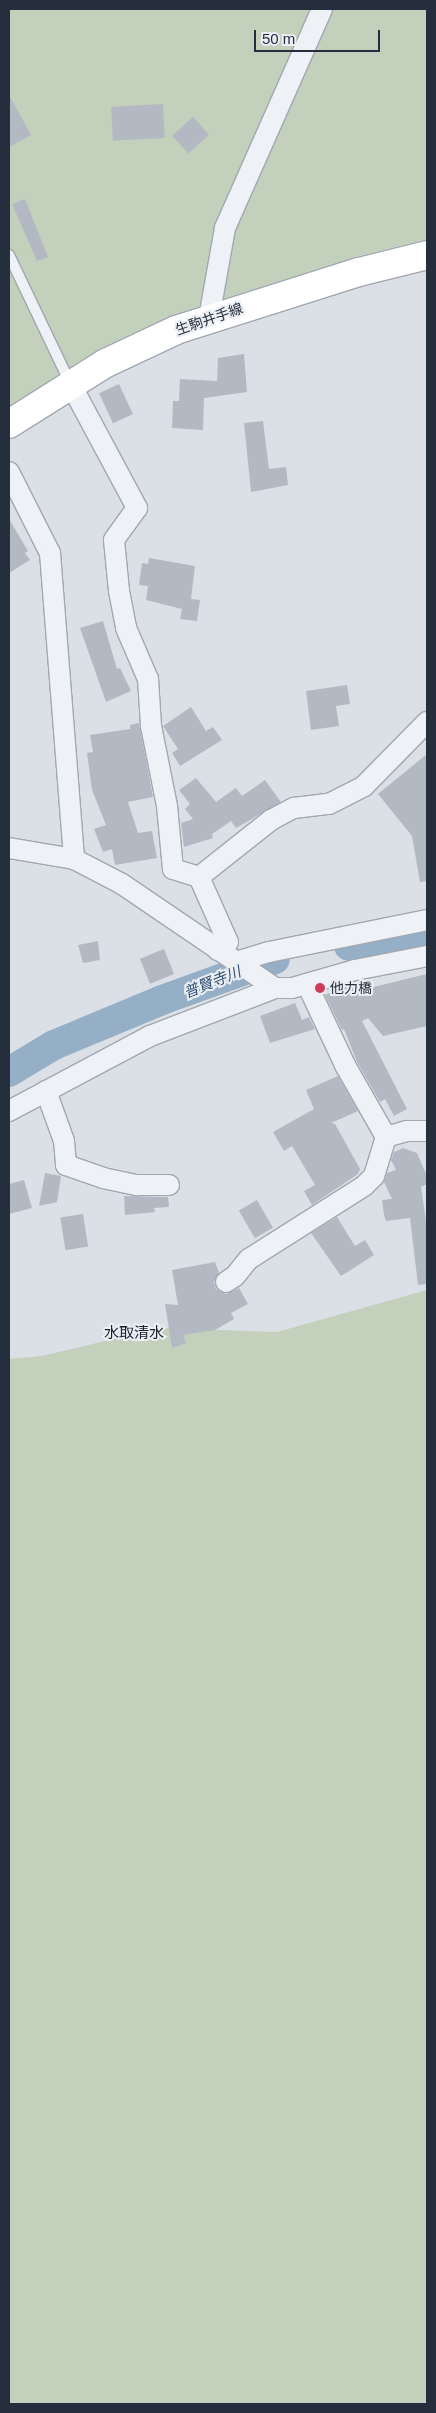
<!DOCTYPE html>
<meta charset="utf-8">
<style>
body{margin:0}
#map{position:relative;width:436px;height:2413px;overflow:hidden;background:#dbe0e6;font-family:Arial,"Noto Sans JP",sans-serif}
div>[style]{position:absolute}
.green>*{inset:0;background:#c2d0bc}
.river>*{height:30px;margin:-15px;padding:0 15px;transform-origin:15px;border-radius:15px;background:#95afc7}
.building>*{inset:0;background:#b3b9c3;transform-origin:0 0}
.roads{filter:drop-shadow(1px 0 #a1a7b0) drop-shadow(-1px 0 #a1a7b0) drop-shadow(0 1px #a1a7b0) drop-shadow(0 -1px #a1a7b0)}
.service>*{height:10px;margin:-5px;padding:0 5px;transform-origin:5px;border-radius:5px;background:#eef1f5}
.minor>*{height:20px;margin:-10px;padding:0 10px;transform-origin:10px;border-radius:10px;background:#eef1f5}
.primary>*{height:28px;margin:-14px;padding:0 14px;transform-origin:14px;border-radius:14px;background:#fff}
.dots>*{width:14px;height:14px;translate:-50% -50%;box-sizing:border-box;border:2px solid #ebeff4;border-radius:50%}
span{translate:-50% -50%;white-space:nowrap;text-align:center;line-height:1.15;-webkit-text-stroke:4px #ebeff4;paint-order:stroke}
.street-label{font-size:14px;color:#252e3c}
.poi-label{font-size:14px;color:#252e3c}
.left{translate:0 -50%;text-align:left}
.water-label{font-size:15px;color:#2f4e70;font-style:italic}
.neighbourhood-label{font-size:15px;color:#181f2d}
.frame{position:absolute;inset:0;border:10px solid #252e3c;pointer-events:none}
.scale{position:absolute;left:254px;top:30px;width:126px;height:22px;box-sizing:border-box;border:2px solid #252e3c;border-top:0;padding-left:6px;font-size:15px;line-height:18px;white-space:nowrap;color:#252e3c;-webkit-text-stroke:4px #ebeff4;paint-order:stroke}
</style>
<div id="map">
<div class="green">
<i style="clip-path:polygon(9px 9px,427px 9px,427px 239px,355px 257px,170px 316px,99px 349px,9px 406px)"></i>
<i style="clip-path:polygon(427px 1290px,427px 2404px,9px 2404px,9px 1359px,42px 1356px,160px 1328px,277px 1332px)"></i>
</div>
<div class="river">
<i style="left:349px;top:946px;width:79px;rotate:-9.5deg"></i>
<i style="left:9px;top:1072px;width:52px;rotate:-31deg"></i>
<i style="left:54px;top:1045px;width:117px;rotate:-22.6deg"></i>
<i style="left:162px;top:1000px;width:120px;rotate:-19.9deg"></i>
</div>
<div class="building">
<i style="clip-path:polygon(9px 95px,31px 135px,9px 147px)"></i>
<i style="left:163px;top:104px;width:34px;height:52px;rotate:87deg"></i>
<i style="left:193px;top:117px;width:24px;height:28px;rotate:48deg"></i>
<i style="clip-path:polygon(25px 199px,48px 257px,37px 261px,12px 204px)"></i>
<i style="clip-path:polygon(244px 354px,247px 392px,204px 398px,203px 430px,172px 428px,173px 401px,179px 401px,180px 379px,217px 381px,218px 358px)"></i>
<i style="left:119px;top:384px;width:33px;height:22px;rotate:65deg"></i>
<i style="clip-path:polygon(263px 421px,269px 469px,286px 467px,288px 485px,251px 492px,244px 423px)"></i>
<i style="clip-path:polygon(9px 519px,28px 551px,25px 553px,30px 560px,9px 573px)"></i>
<i style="clip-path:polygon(149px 558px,195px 566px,191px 599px,200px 600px,197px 621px,180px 619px,182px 609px,146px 600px,148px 586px,139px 585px,142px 563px,148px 564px)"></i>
<i style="clip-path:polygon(103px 621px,117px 669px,120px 668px,131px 691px,106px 702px,80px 628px)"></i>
<i style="clip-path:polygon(347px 685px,350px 704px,336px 706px,339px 726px,311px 730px,306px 691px)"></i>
<i style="clip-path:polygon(191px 707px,206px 731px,213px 727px,222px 740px,180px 766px,172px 753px,178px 749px,163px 726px)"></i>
<i style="clip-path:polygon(139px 723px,153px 797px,128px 802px,138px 833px,152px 831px,157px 858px,115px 865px,112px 849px,103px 852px,94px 829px,106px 825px,92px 790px,87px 753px,93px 752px,90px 735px,130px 729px,130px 725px)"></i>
<i style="clip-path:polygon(427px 754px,427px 881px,420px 882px,412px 836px,378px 794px)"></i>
<i style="clip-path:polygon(196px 778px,216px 802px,236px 788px,242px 796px,265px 780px,281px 802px,236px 828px,231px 821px,212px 834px,213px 838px,184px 847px,181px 823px,193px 819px,185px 809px,190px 804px,179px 790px)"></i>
<i style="clip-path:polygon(98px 941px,100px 960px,83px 963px,78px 945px)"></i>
<i style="left:164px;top:949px;width:27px;height:26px;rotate:68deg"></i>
<i style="clip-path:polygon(427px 974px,427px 1026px,383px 1036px,368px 1018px,362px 1021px,407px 1109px,394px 1116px,385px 1099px,380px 1102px,357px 1062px,344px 1029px,342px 1030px,325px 995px,349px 985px,363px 983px,365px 989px)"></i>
<i style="clip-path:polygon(295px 1003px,302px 1020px,309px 1017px,315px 1029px,270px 1043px,260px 1016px)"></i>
<i style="clip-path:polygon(338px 1076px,358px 1111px,331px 1123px,335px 1124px,360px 1169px,358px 1174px,312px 1205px,304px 1191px,315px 1185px,292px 1146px,284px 1151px,273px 1132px,314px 1109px,306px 1090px)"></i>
<i style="clip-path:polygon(403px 1148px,417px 1153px,427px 1176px,427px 1184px,421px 1187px,427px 1228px,427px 1284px,418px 1285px,410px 1218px,386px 1221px,384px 1215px,382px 1200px,392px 1199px,384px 1182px,387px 1173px,396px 1170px,391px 1160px,394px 1152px)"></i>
<i style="clip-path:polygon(45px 1173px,61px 1176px,57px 1202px,39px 1206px)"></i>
<i style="clip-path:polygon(24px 1180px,32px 1208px,9px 1214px,9px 1184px)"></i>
<i style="clip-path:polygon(124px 1196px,168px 1197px,169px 1207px,154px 1208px,155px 1212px,125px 1215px)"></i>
<i style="left:257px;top:1200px;width:32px;height:21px;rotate:60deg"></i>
<i style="left:83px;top:1214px;width:33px;height:23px;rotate:81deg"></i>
<i style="clip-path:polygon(337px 1217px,355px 1246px,365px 1240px,374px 1255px,341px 1276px,311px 1233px)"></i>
<i style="clip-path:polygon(215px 1262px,219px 1273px,214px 1282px,216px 1289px,226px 1294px,239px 1288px,248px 1304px,231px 1313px,234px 1319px,215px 1330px,183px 1335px,186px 1343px,172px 1348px,165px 1304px,178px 1305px,172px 1270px)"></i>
</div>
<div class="roads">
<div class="service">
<i style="left:9px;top:255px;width:142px;rotate:64.5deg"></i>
</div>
<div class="minor">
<i style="left:209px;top:318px;width:91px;rotate:-79.9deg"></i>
<i style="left:225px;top:228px;width:240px;rotate:-66.1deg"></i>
<i style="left:70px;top:383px;width:142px;rotate:61.8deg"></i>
<i style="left:137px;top:508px;width:39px;rotate:126deg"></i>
<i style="left:114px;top:540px;width:51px;rotate:84.4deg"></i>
<i style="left:119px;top:591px;width:38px;rotate:79deg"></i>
<i style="left:126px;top:628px;width:56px;rotate:66.7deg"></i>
<i style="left:148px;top:679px;width:47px;rotate:86.3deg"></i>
<i style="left:151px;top:726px;width:82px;rotate:78.7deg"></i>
<i style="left:167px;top:806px;width:63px;rotate:84.6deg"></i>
<i style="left:173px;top:869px;width:27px;rotate:17deg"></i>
<i style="left:199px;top:877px;width:71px;rotate:66deg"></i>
<i style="left:228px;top:942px;width:13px;rotate:141deg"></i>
<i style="left:9px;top:472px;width:91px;rotate:63.2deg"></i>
<i style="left:50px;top:553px;width:307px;rotate:85.5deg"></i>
<i style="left:9px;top:848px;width:66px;rotate:9.6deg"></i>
<i style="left:74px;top:859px;width:54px;rotate:27.5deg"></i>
<i style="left:122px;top:884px;width:185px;rotate:34.2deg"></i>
<i style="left:275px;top:988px;width:17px"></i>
<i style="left:292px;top:988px;width:66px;rotate:-15.9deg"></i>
<i style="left:355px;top:970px;width:73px;rotate:-11deg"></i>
<i style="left:199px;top:877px;width:92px;rotate:-38.4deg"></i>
<i style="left:271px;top:820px;width:26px;rotate:-28deg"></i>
<i style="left:294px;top:808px;width:35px;rotate:-7deg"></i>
<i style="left:329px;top:804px;width:39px;rotate:-27deg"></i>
<i style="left:364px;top:786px;width:90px;rotate:-45.5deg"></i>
<i style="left:236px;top:962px;width:34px;rotate:-17deg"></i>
<i style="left:269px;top:952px;width:161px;rotate:-11.4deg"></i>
<i style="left:46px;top:1091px;width:53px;rotate:70.2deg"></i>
<i style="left:64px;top:1141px;width:24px;rotate:85deg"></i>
<i style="left:66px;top:1165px;width:39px;rotate:19deg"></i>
<i style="left:103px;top:1178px;width:35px;rotate:12deg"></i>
<i style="left:137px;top:1185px;width:32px"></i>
<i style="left:9px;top:1111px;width:160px;rotate:-28deg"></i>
<i style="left:150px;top:1036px;width:134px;rotate:-21deg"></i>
<i style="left:386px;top:1137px;width:22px;rotate:-16deg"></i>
<i style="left:407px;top:1131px;width:20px"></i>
<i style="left:226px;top:1282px;width:11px;rotate:-34deg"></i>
<i style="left:235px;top:1276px;width:22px;rotate:-51deg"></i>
<i style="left:249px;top:1259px;width:136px;rotate:-32.4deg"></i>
<i style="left:364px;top:1186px;width:14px;rotate:-45deg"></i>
<i style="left:374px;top:1176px;width:41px;rotate:-72.9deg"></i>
<i style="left:386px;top:1137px;width:81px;rotate:-119.7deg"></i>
<i style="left:346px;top:1067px;width:92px;rotate:-115.2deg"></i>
</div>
<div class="primary">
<i style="left:9px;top:424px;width:115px;rotate:-32.2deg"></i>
<i style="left:106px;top:363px;width:77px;rotate:-25.2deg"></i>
<i style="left:176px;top:330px;width:192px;rotate:-17.6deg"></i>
<i style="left:359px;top:272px;width:70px;rotate:-14deg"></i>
</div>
</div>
<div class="dots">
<i style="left:320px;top:988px;background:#cf3c56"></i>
</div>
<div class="street-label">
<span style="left:209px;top:319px;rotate:-19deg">生駒井手線</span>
</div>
<div class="poi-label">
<span class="left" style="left:330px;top:988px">他力橋</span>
</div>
<div class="water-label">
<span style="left:212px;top:982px;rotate:-22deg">普賢寺川</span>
</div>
<div class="neighbourhood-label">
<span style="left:134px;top:1333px">水取清水</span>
</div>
<div class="frame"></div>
<div class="scale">50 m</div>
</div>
